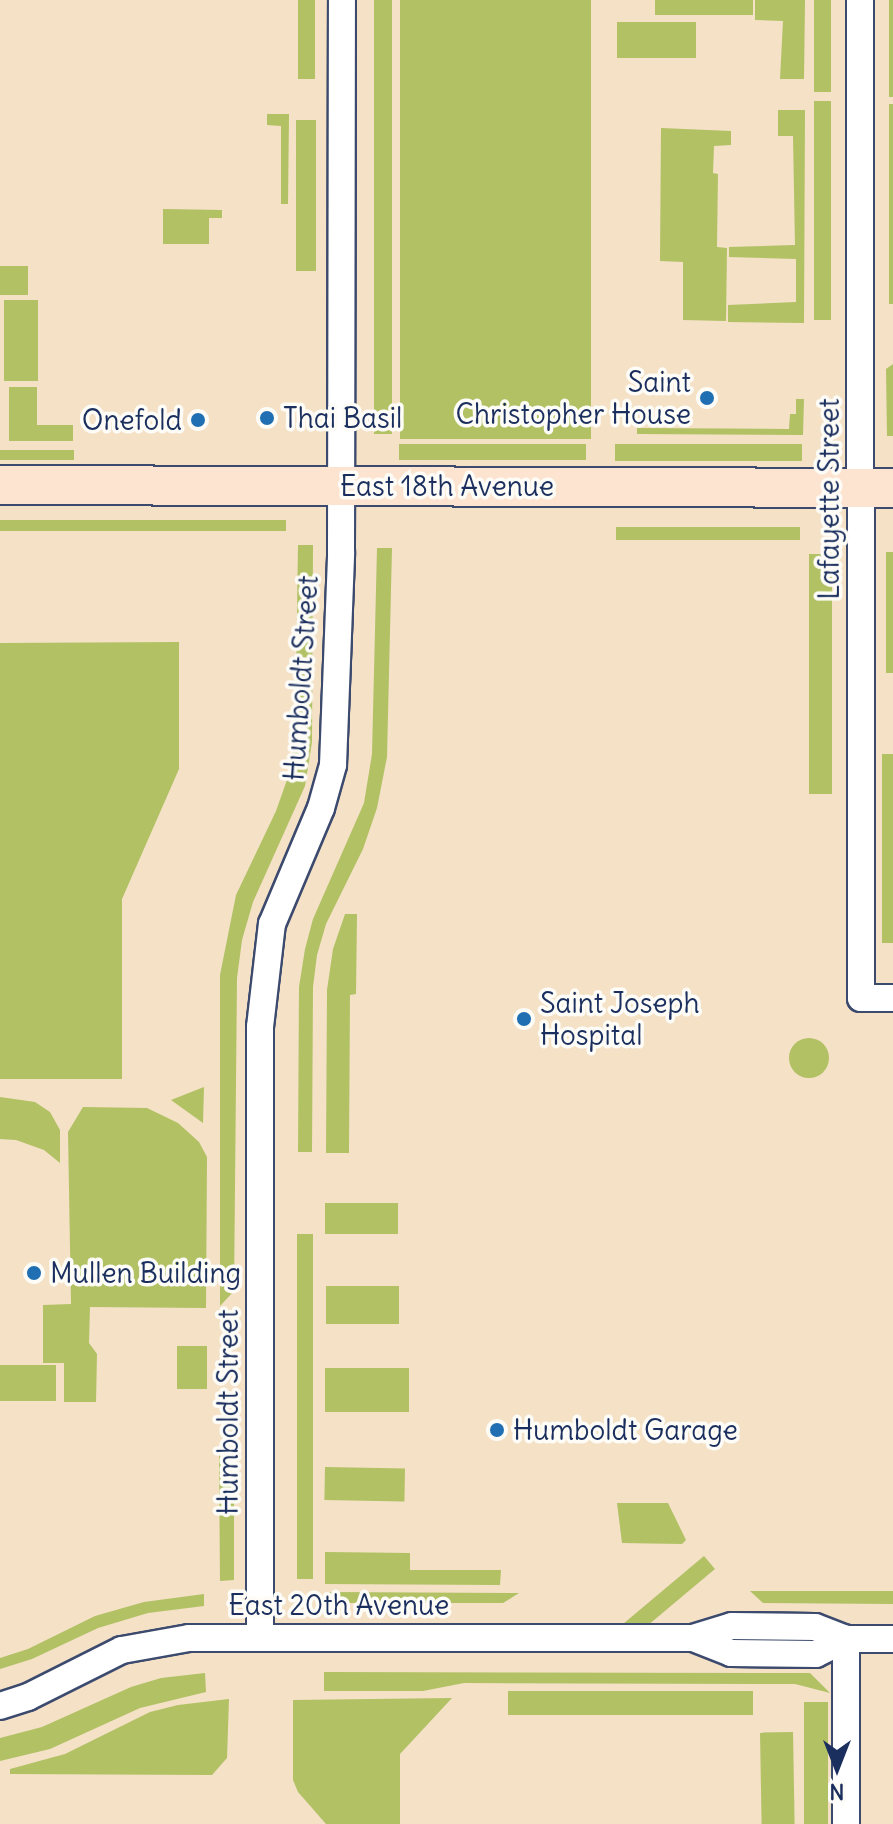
<!DOCTYPE html>
<style>
body{margin:0}
#map{position:relative;width:893px;height:1824px;overflow:hidden;background:#f4e1c6;font-family:Delius,sans-serif}
div>[style]{position:absolute}
.green>*{inset:0;background:#b1c164;transform-origin:0 0}
.round{border-radius:50%}
.roads{filter:drop-shadow(2px 0 #3c4a6e) drop-shadow(-2px 0 #3c4a6e) drop-shadow(0 2px #3c4a6e) drop-shadow(0 -2px #3c4a6e)}
.street>*{height:26px;margin:-13px;padding:0 13px;transform-origin:13px;border-radius:13px;background:#fff}
.secondary>*{height:38px;margin:-19px;padding:0 19px;transform-origin:19px;border-radius:19px;background:#fde4d1}
.dots>*{width:22px;height:22px;translate:-50% -50%;box-sizing:border-box;border:4px solid #fdfcf7;border-radius:50%}
span{translate:-50% -50%;white-space:nowrap;text-align:center;line-height:1.15;-webkit-text-stroke:7px #fdfcf7;paint-order:stroke}
.poi-label{font-size:28px;color:#1b2f5e}
.right{translate:-100% -50%;text-align:right}
.left{translate:0 -50%;text-align:left}
.street-label{font-size:28px;color:#1b2f5e}
.north{position:absolute;left:797px;top:1728px;width:80px;height:80px;-webkit-text-stroke:6px #fdfcf7;paint-order:stroke;rotate:180deg;font-size:22px;font-weight:700;line-height:32px;text-align:center;color:#1b2f5e}
.north::after{content:'';display:block;margin:auto;width:28px;height:36px;background:#1b2f5e;clip-path:polygon(50% 0,100% 100%,50% 72%,0 100%)}
</style>
<div id="map">
<div class="green">
<i style="left:298px;top:0;width:17px;height:79px"></i>
<i style="left:374px;top:0;width:18px;height:434px"></i>
<i style="left:400px;top:0;width:191px;height:439px"></i>
<i style="left:655px;top:0;width:98px;height:15px"></i>
<i style="clip-path:polygon(755px 0,805px 0,804px 79px,780px 79px,783px 21px,755px 20px)"></i>
<i style="left:814px;top:0;width:17px;height:92px"></i>
<i style="left:889px;top:0;width:4px;height:97px"></i>
<i style="left:617px;top:22px;width:79px;height:36px"></i>
<i style="left:814px;top:101px;width:17px;height:219px"></i>
<i style="left:889px;top:104px;width:4px;height:200px"></i>
<i style="clip-path:polygon(778px 110px,805px 110px,804px 323px,728px 322px,728px 305px,796px 302px,796px 259px,729px 257px,729px 247px,795px 245px,793px 136px,778px 136px)"></i>
<i style="clip-path:polygon(267px 114px,289px 114px,288px 204px,281px 204px,281px 126px,267px 125px)"></i>
<i style="left:296px;top:120px;width:20px;height:151px"></i>
<i style="clip-path:polygon(661px 128px,731px 131px,731px 145px,714px 146px,713px 173px,718px 174px,717px 247px,727px 248px,726px 321px,683px 320px,683px 262px,660px 261px)"></i>
<i style="clip-path:polygon(163px 209px,222px 210px,222px 218px,209px 218px,209px 244px,163px 244px)"></i>
<i style="left:0;top:266px;width:28px;height:29px"></i>
<i style="left:4px;top:300px;width:34px;height:81px"></i>
<i style="clip-path:polygon(893px 364px,893px 436px,887px 436px,886px 369px)"></i>
<i style="clip-path:polygon(9px 387px,37px 387px,37px 425px,73px 425px,73px 441px,9px 441px)"></i>
<i style="clip-path:polygon(796px 399px,804px 399px,803px 435px,637px 434px,637px 428px,789px 429px,790px 414px,796px 414px)"></i>
<i style="left:399px;top:444px;width:187px;height:16px"></i>
<i style="left:615px;top:444px;width:187px;height:17px"></i>
<i style="left:0;top:450px;width:74px;height:10px"></i>
<i style="left:0;top:520px;width:286px;height:11px"></i>
<i style="left:800px;top:527px;width:13px;height:184px;rotate:90deg"></i>
<i style="clip-path:polygon(298px 545px,313px 545px,312px 742px,305px 786px,253px 902px,242px 940px,237px 978px,234px 1291px,220px 1306px,220px 975px,236px 895px,276px 811px,288px 777px,295px 741px)"></i>
<i style="clip-path:polygon(377px 548px,392px 548px,387px 757px,377px 808px,363px 849px,326px 924px,317px 955px,313px 987px,312px 1152px,298px 1152px,299px 987px,305px 949px,313px 919px,364px 803px,372px 754px)"></i>
<i style="left:886px;top:552px;width:7px;height:121px"></i>
<i style="left:809px;top:554px;width:23px;height:240px"></i>
<i style="clip-path:polygon(179px 642px,179px 769px,122px 899px,122px 1079px,0 1079px,0 643px)"></i>
<i style="left:893px;top:754px;width:189px;height:11px;rotate:90deg"></i>
<i style="clip-path:polygon(345px 914px,357px 914px,356px 994px,350px 995px,349px 1153px,326px 1153px,327px 990px,333px 949px)"></i>
<i class="round" style="left:789px;top:1038px;width:40px;height:40px"></i>
<i style="clip-path:polygon(204px 1087px,203px 1123px,171px 1100px)"></i>
<i style="clip-path:polygon(0 1097px,35px 1102px,50px 1112px,60px 1130px,60px 1163px,44px 1150px,16px 1140px,0 1139px)"></i>
<i style="clip-path:polygon(83px 1107px,147px 1108px,178px 1123px,199px 1142px,207px 1157px,206px 1308px,90px 1307px,89px 1343px,97px 1354px,96px 1402px,64px 1402px,64px 1363px,43px 1363px,43px 1305px,71px 1304px,68px 1132px)"></i>
<i style="left:325px;top:1203px;width:73px;height:31px"></i>
<i style="left:297px;top:1234px;width:16px;height:345px"></i>
<i style="left:326px;top:1286px;width:73px;height:38px"></i>
<i style="left:177px;top:1346px;width:30px;height:43px"></i>
<i style="left:0;top:1365px;width:56px;height:36px"></i>
<i style="left:325px;top:1368px;width:84px;height:44px"></i>
<i style="clip-path:polygon(219px 1455px,234px 1473px,234px 1580px,220px 1581px)"></i>
<i style="left:325px;top:1467px;width:80px;height:33px;rotate:1deg"></i>
<i style="clip-path:polygon(617px 1503px,668px 1503px,686px 1540px,682px 1544px,622px 1543px)"></i>
<i style="clip-path:polygon(325px 1552px,410px 1553px,410px 1570px,501px 1570px,500px 1585px,325px 1584px)"></i>
<i style="left:704px;top:1556px;width:17px;height:105px;rotate:50deg"></i>
<i style="clip-path:polygon(750px 1591px,893px 1591px,893px 1604px,763px 1603px)"></i>
<i style="clip-path:polygon(326px 1592px,519px 1593px,503px 1603px,326px 1603px)"></i>
<i style="clip-path:polygon(204px 1594px,204px 1606px,148px 1613px,98px 1628px,32px 1659px,0 1669px,0 1658px,28px 1649px,95px 1616px,144px 1602px)"></i>
<i style="clip-path:polygon(324px 1672px,810px 1673px,830px 1693px,795px 1684px,464px 1683px,423px 1691px,324px 1691px)"></i>
<i style="clip-path:polygon(205px 1673px,206px 1692px,140px 1708px,50px 1749px,0 1761px,0 1738px,42px 1727px,131px 1687px,161px 1678px)"></i>
<i style="left:508px;top:1691px;width:245px;height:24px"></i>
<i style="clip-path:polygon(452px 1698px,400px 1754px,400px 1824px,326px 1824px,298px 1792px,293px 1780px,293px 1700px)"></i>
<i style="clip-path:polygon(229px 1699px,227px 1758px,212px 1775px,10px 1774px,10px 1769px,65px 1754px,150px 1712px,178px 1705px)"></i>
<i style="left:804px;top:1702px;width:24px;height:122px"></i>
<i style="left:793px;top:1732px;width:92px;height:33px;rotate:89deg"></i>
</div>
<div class="roads">
<div class="street">
<i style="left:860px;top:0;width:998px;rotate:89.94deg"></i>
<i style="left:861px;top:998px;width:32px"></i>
<i style="left:260px;top:1636px;width:609px;rotate:-90deg"></i>
<i style="left:260px;top:1027px;width:104px;rotate:-83.4deg"></i>
<i style="left:272px;top:924px;width:126px;rotate:-67.1deg"></i>
<i style="left:321px;top:808px;width:45px;rotate:-74.4deg"></i>
<i style="left:333px;top:765px;width:213px;rotate:-87.8deg"></i>
<i style="left:341px;top:552px;width:552px;rotate:-89.9deg"></i>
<i style="left:693px;top:1638px;width:41px;rotate:21.5deg"></i>
<i style="left:731px;top:1653px;width:85px;rotate:0.7deg"></i>
<i style="left:816px;top:1654px;width:34px;rotate:-27deg"></i>
<i style="left:846px;top:1639px;width:185px;rotate:90deg"></i>
<i style="left:0;top:1706px;width:29px;rotate:-18deg"></i>
<i style="left:28px;top:1697px;width:105px;rotate:-26.6deg"></i>
<i style="left:122px;top:1650px;width:68px;rotate:-10.2deg"></i>
<i style="left:189px;top:1638px;width:504px"></i>
<i style="left:693px;top:1638px;width:41px;rotate:-17.1deg"></i>
<i style="left:732px;top:1626px;width:83px;rotate:0.7deg"></i>
<i style="left:815px;top:1627px;width:33px;rotate:21deg"></i>
<i style="left:846px;top:1639px;width:47px"></i>
</div>
<div class="secondary">
<i style="left:0;top:485px;width:893px;rotate:0.19deg"></i>
</div>
</div>
<div class="dots">
<i style="left:707px;top:398px;background:#1f6fb2"></i>
<i style="left:267px;top:418px;background:#1f6fb2"></i>
<i style="left:198px;top:420px;background:#1f6fb2"></i>
<i style="left:524px;top:1019px;background:#1f6fb2"></i>
<i style="left:34px;top:1273px;background:#1f6fb2"></i>
<i style="left:497px;top:1430px;background:#1f6fb2"></i>
</div>
<div class="poi-label">
<span class="right" style="left:691px;top:398px">Saint<br>Christopher House</span>
<span class="left" style="left:283px;top:418px">Thai Basil</span>
<span class="right" style="left:182px;top:420px">Onefold</span>
<span class="left" style="left:540px;top:1019px">Saint Joseph<br>Hospital</span>
<span class="left" style="left:50px;top:1273px">Mullen Building</span>
<span class="left" style="left:513px;top:1430px">Humboldt Garage</span>
</div>
<div class="street-label">
<span style="left:447px;top:486px">East 18th Avenue</span>
<span style="left:829px;top:499px;rotate:-90deg">Lafayette Street</span>
<span style="left:301px;top:678px;rotate:-86deg">Humboldt Street</span>
<span style="left:228px;top:1412px;rotate:-90deg">Humboldt Street</span>
<span style="left:339px;top:1605px">East 20th Avenue</span>
</div>
<div class="north">N</div>
</div>
